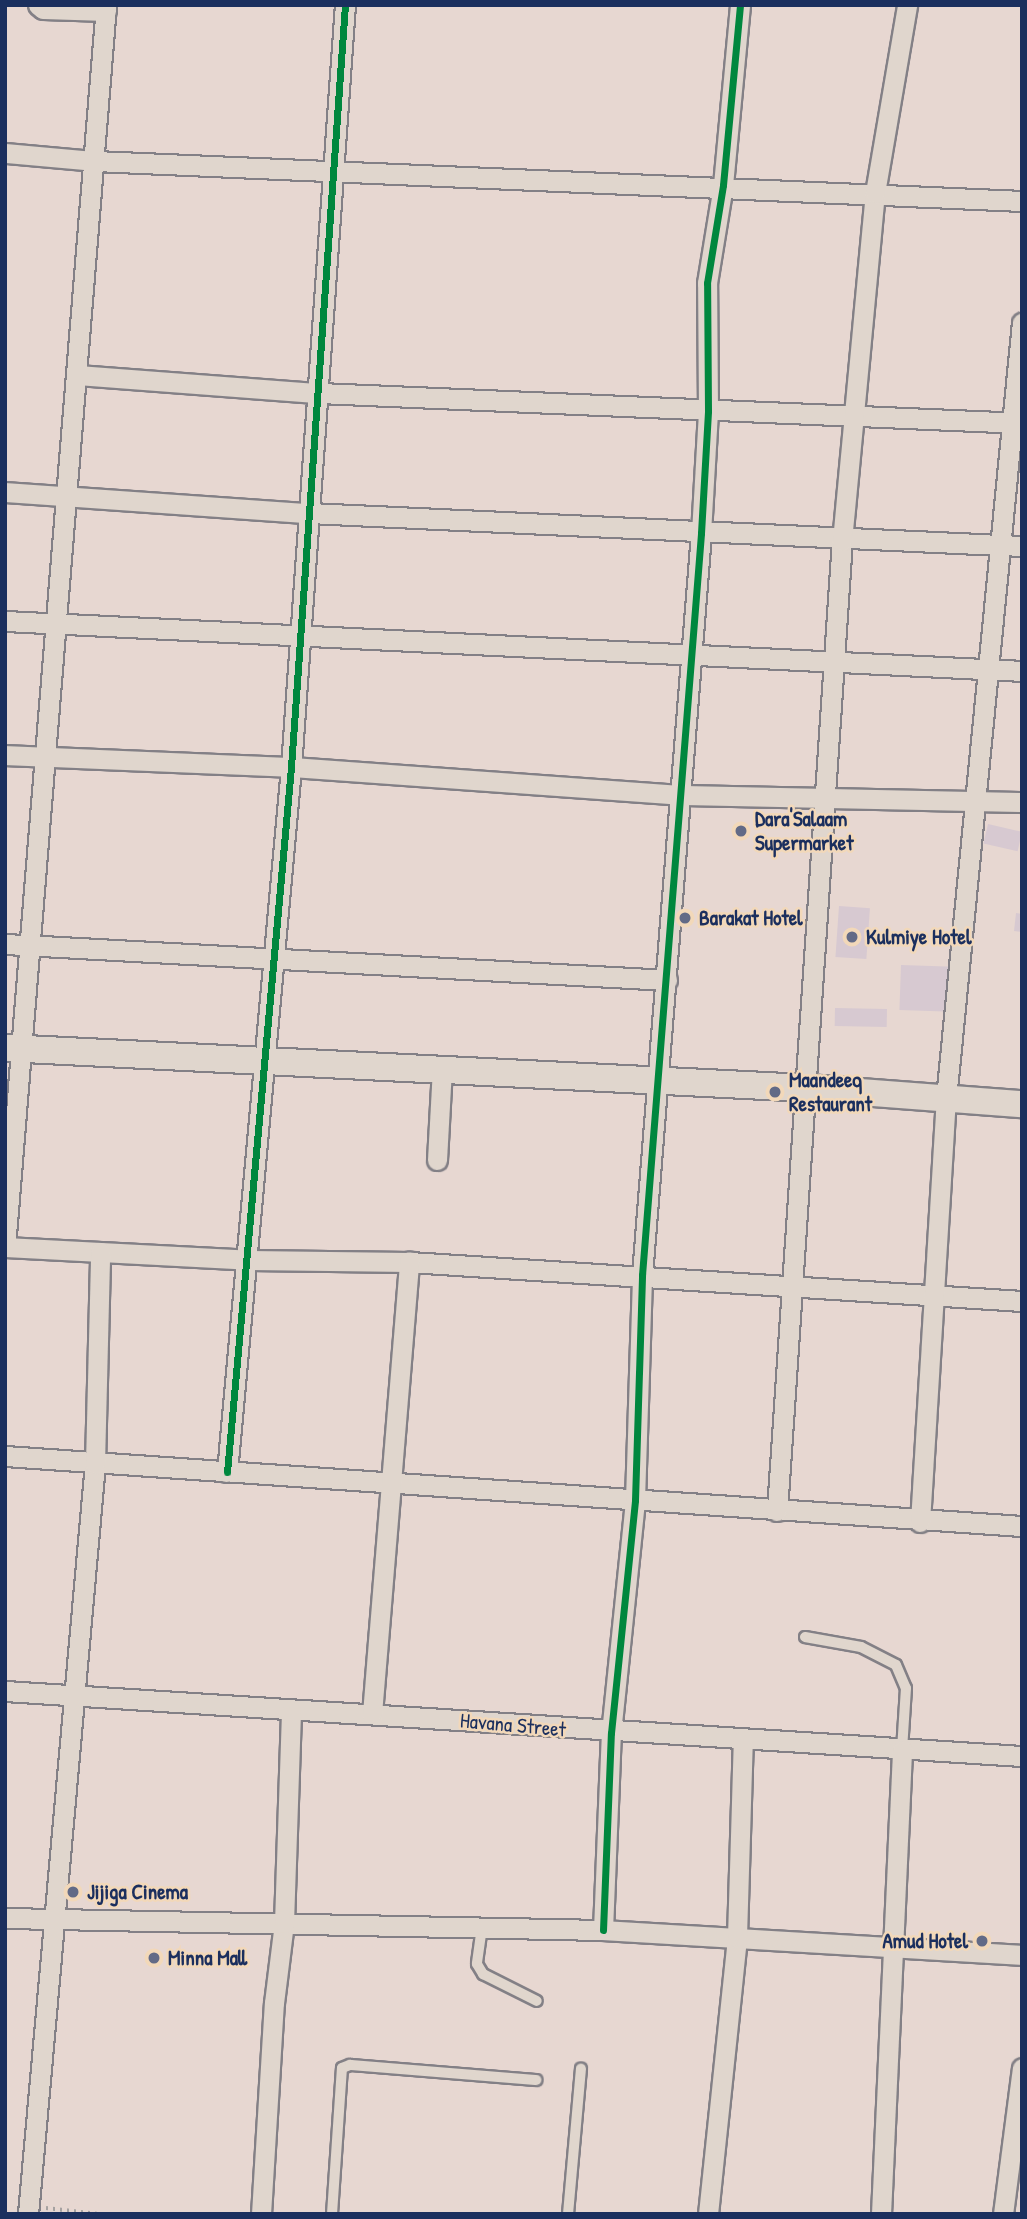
<!DOCTYPE html>
<style>
body{margin:0}
#map{position:relative;width:1027px;height:2219px;overflow:hidden;background:#e7d7d1;font-family:"Patrick Hand",sans-serif}
div>[style]{position:absolute}
.building>*{inset:0;background:#d7c9d1;transform-origin:0 0}
.path>*{height:3.5px;margin-top:-1.75px;transform-origin:0;background:repeating-linear-gradient(90deg,#a5a1a0 0 2px,transparent 0 7px)}
.roads{filter:drop-shadow(2px 0 #838086) drop-shadow(-2px 0 #838086) drop-shadow(0 2px #838086) drop-shadow(0 -2px #838086)}
.lane>*{height:10px;margin:-5px;padding:0 5px;transform-origin:5px;border-radius:5px;background:#e0d6cd}
.street>*{height:19px;margin:-9.5px;padding:0 9.5px;transform-origin:9.5px;border-radius:9.5px;background:#e0d6cd}
.secondary>*{height:26px;margin:-13px;padding:0 13px;transform-origin:13px;border-radius:13px;background:#e0d6cd}
.cycleway>*{height:7px;margin:-3.5px;padding:0 3.5px;transform-origin:3.5px;border-radius:3.5px;background:#00873e}
.dots>*{width:19px;height:19px;translate:-50% -50%;box-sizing:border-box;border:4px solid #f2d8b9;border-radius:50%}
span{translate:-50% -50%;white-space:nowrap;text-align:center;line-height:1.15;-webkit-text-stroke:5px #f2d8b9;paint-order:stroke}
.poi-label{font-size:21px;color:#1b2f5e;font-weight:700}
.left{translate:0 -50%;text-align:left}
.right{translate:-100% -50%;text-align:right}
.street-label{font-size:21px;color:#1b2f5e}
.frame{position:absolute;inset:0;border:7px solid #1b2f5e;pointer-events:none}
</style>
<div id="map">
<div class="building">
<i style="left:988px;top:824px;width:35px;height:20px;rotate:13deg"></i>
<i style="left:839px;top:906px;width:31px;height:51px;rotate:4deg"></i>
<i style="clip-path:polygon(1016px 913px,1022px 914px,1022px 932px,1014px 931px)"></i>
<i style="left:901px;top:965px;width:53px;height:45px;rotate:2deg"></i>
<i style="left:835px;top:1008px;width:52px;height:18px;rotate:1deg"></i>
</div>
<div class="path">
<i style="left:46px;top:2208px;width:53px;rotate:6.5deg"></i>
</div>
<div class="roads">
<div class="lane">
<i style="left:805px;top:1637px;width:57px;rotate:10.1deg"></i>
<i style="left:861px;top:1647px;width:39px;rotate:27deg"></i>
<i style="left:896px;top:1665px;width:25px;rotate:67deg"></i>
<i style="left:906px;top:1688px;width:62px;rotate:93.7deg"></i>
<i style="left:482px;top:1927px;width:37px;rotate:98deg"></i>
<i style="left:477px;top:1964px;width:12px;rotate:59deg"></i>
<i style="left:483px;top:1974px;width:60px;rotate:26.6deg"></i>
<i style="left:332px;top:2214px;width:146px;rotate:-86.1deg"></i>
<i style="left:342px;top:2068px;width:9px;rotate:-21deg"></i>
<i style="left:350px;top:2065px;width:187px;rotate:4.6deg"></i>
<i style="left:568px;top:2214px;width:146px;rotate:-84.9deg"></i>
</div>
<div class="street">
<i style="left:38px;top:5px;width:6px;rotate:39deg"></i>
<i style="left:43px;top:9px;width:63px;rotate:1.8deg"></i>
<i style="left:5px;top:153px;width:90px;rotate:5.1deg"></i>
<i style="left:95px;top:161px;width:928px;rotate:2.47deg"></i>
<i style="left:77px;top:375px;width:243px;rotate:4.3deg"></i>
<i style="left:319px;top:393px;width:704px;rotate:2.44deg"></i>
<i style="left:5px;top:492px;width:305px;rotate:4deg"></i>
<i style="left:309px;top:513px;width:714px;rotate:2.65deg"></i>
<i style="left:5px;top:621px;width:1018px;rotate:2.81deg"></i>
<i style="left:5px;top:755px;width:286px;rotate:2.4deg"></i>
<i style="left:291px;top:767px;width:391px;rotate:4.1deg"></i>
<i style="left:681px;top:795px;width:341px;rotate:1.2deg"></i>
<i style="left:5px;top:944px;width:663px;rotate:3.11deg"></i>
<i style="left:437px;top:1160px;width:91px;rotate:-86.9deg"></i>
<i style="left:5px;top:1247px;width:1246px;rotate:-85.35deg"></i>
<i style="left:5px;top:1247px;width:244px;rotate:3deg"></i>
<i style="left:249px;top:1260px;width:160px;rotate:0.7deg"></i>
<i style="left:409px;top:1262px;width:614px;rotate:3.64deg"></i>
<i style="left:5px;top:1456px;width:1019px;rotate:3.94deg"></i>
<i style="left:227px;top:1472px;width:708px;rotate:-84.81deg"></i>
<i style="left:291px;top:767px;width:764px;rotate:-85.95deg"></i>
<i style="left:777px;top:1511px;width:972px;rotate:-86.17deg"></i>
<i style="left:842px;top:541px;width:350px;rotate:-84.6deg"></i>
<i style="left:875px;top:193px;width:191px;rotate:-80.3deg"></i>
<i style="left:920px;top:1522px;width:424px;rotate:-86.5deg"></i>
<i style="left:946px;top:1099px;width:780px;rotate:-84.41deg"></i>
<i style="left:5px;top:1691px;width:1019px;rotate:3.66deg"></i>
<i style="left:372px;top:1714px;width:454px;rotate:-85.3deg"></i>
<i style="left:5px;top:1918px;width:598px;rotate:1.15deg"></i>
<i style="left:603px;top:1930px;width:420px;rotate:3.4deg"></i>
<i style="left:603px;top:1930px;width:197px;rotate:-87.7deg"></i>
<i style="left:611px;top:1733px;width:234px;rotate:-84.1deg"></i>
<i style="left:635px;top:1500px;width:225px;rotate:-88.2deg"></i>
<i style="left:642px;top:1275px;width:744px;rotate:-85.45deg"></i>
<i style="left:701px;top:533px;width:122px;rotate:-86.7deg"></i>
<i style="left:708px;top:411px;width:128px;rotate:-90.4deg"></i>
<i style="left:707px;top:283px;width:99px;rotate:-80.7deg"></i>
<i style="left:723px;top:185px;width:181px;rotate:-84.6deg"></i>
<i style="left:28px;top:2214px;width:753px;rotate:-84.9deg"></i>
<i style="left:95px;top:1464px;width:212px;rotate:-88.6deg"></i>
<i style="left:261px;top:2214px;width:211px;rotate:-86.5deg"></i>
<i style="left:274px;top:2003px;width:81px;rotate:-82.9deg"></i>
<i style="left:284px;top:1923px;width:212px;rotate:-88.1deg"></i>
<i style="left:708px;top:2214px;width:279px;rotate:-84deg"></i>
<i style="left:737px;top:1937px;width:197px;rotate:-88.3deg"></i>
<i style="left:881px;top:2214px;width:464px;rotate:-87.4deg"></i>
<i style="left:1003px;top:2214px;width:147px;rotate:-82.6deg"></i>
</div>
<div class="secondary">
<i style="left:5px;top:1048px;width:803px;rotate:2.86deg"></i>
<i style="left:807px;top:1088px;width:216px;rotate:4.3deg"></i>
</div>
</div>
<div class="cycleway">
<i style="left:227px;top:1472px;width:708px;rotate:-84.81deg"></i>
<i style="left:291px;top:767px;width:764px;rotate:-85.95deg"></i>
<i style="left:603px;top:1930px;width:197px;rotate:-87.7deg"></i>
<i style="left:611px;top:1733px;width:234px;rotate:-84.1deg"></i>
<i style="left:635px;top:1500px;width:225px;rotate:-88.2deg"></i>
<i style="left:642px;top:1275px;width:744px;rotate:-85.45deg"></i>
<i style="left:701px;top:533px;width:122px;rotate:-86.7deg"></i>
<i style="left:708px;top:411px;width:128px;rotate:-90.4deg"></i>
<i style="left:707px;top:283px;width:99px;rotate:-80.7deg"></i>
<i style="left:723px;top:185px;width:181px;rotate:-84.6deg"></i>
</div>
<div class="dots">
<i style="left:741px;top:831px;background:#626a86"></i>
<i style="left:685px;top:918px;background:#626a86"></i>
<i style="left:852px;top:937px;background:#626a86"></i>
<i style="left:775px;top:1092px;background:#626a86"></i>
<i style="left:73px;top:1892px;background:#626a86"></i>
<i style="left:982px;top:1941px;background:#626a86"></i>
<i style="left:154px;top:1958px;background:#626a86"></i>
</div>
<div class="poi-label">
<span class="left" style="left:755px;top:831px">Dara'Salaam<br>Supermarket</span>
<span class="left" style="left:699px;top:918px">Barakat Hotel</span>
<span class="left" style="left:866px;top:937px">Kulmiye Hotel</span>
<span class="left" style="left:789px;top:1092px">Maandeeq<br>Restaurant</span>
<span class="left" style="left:87px;top:1892px">Jijiga Cinema</span>
<span class="right" style="left:968px;top:1941px">Amud Hotel</span>
<span class="left" style="left:168px;top:1958px">Minna Mall</span>
</div>
<div class="street-label">
<span style="left:513px;top:1725px;rotate:5deg">Havana Street</span>
</div>
<div class="frame"></div>
</div>
